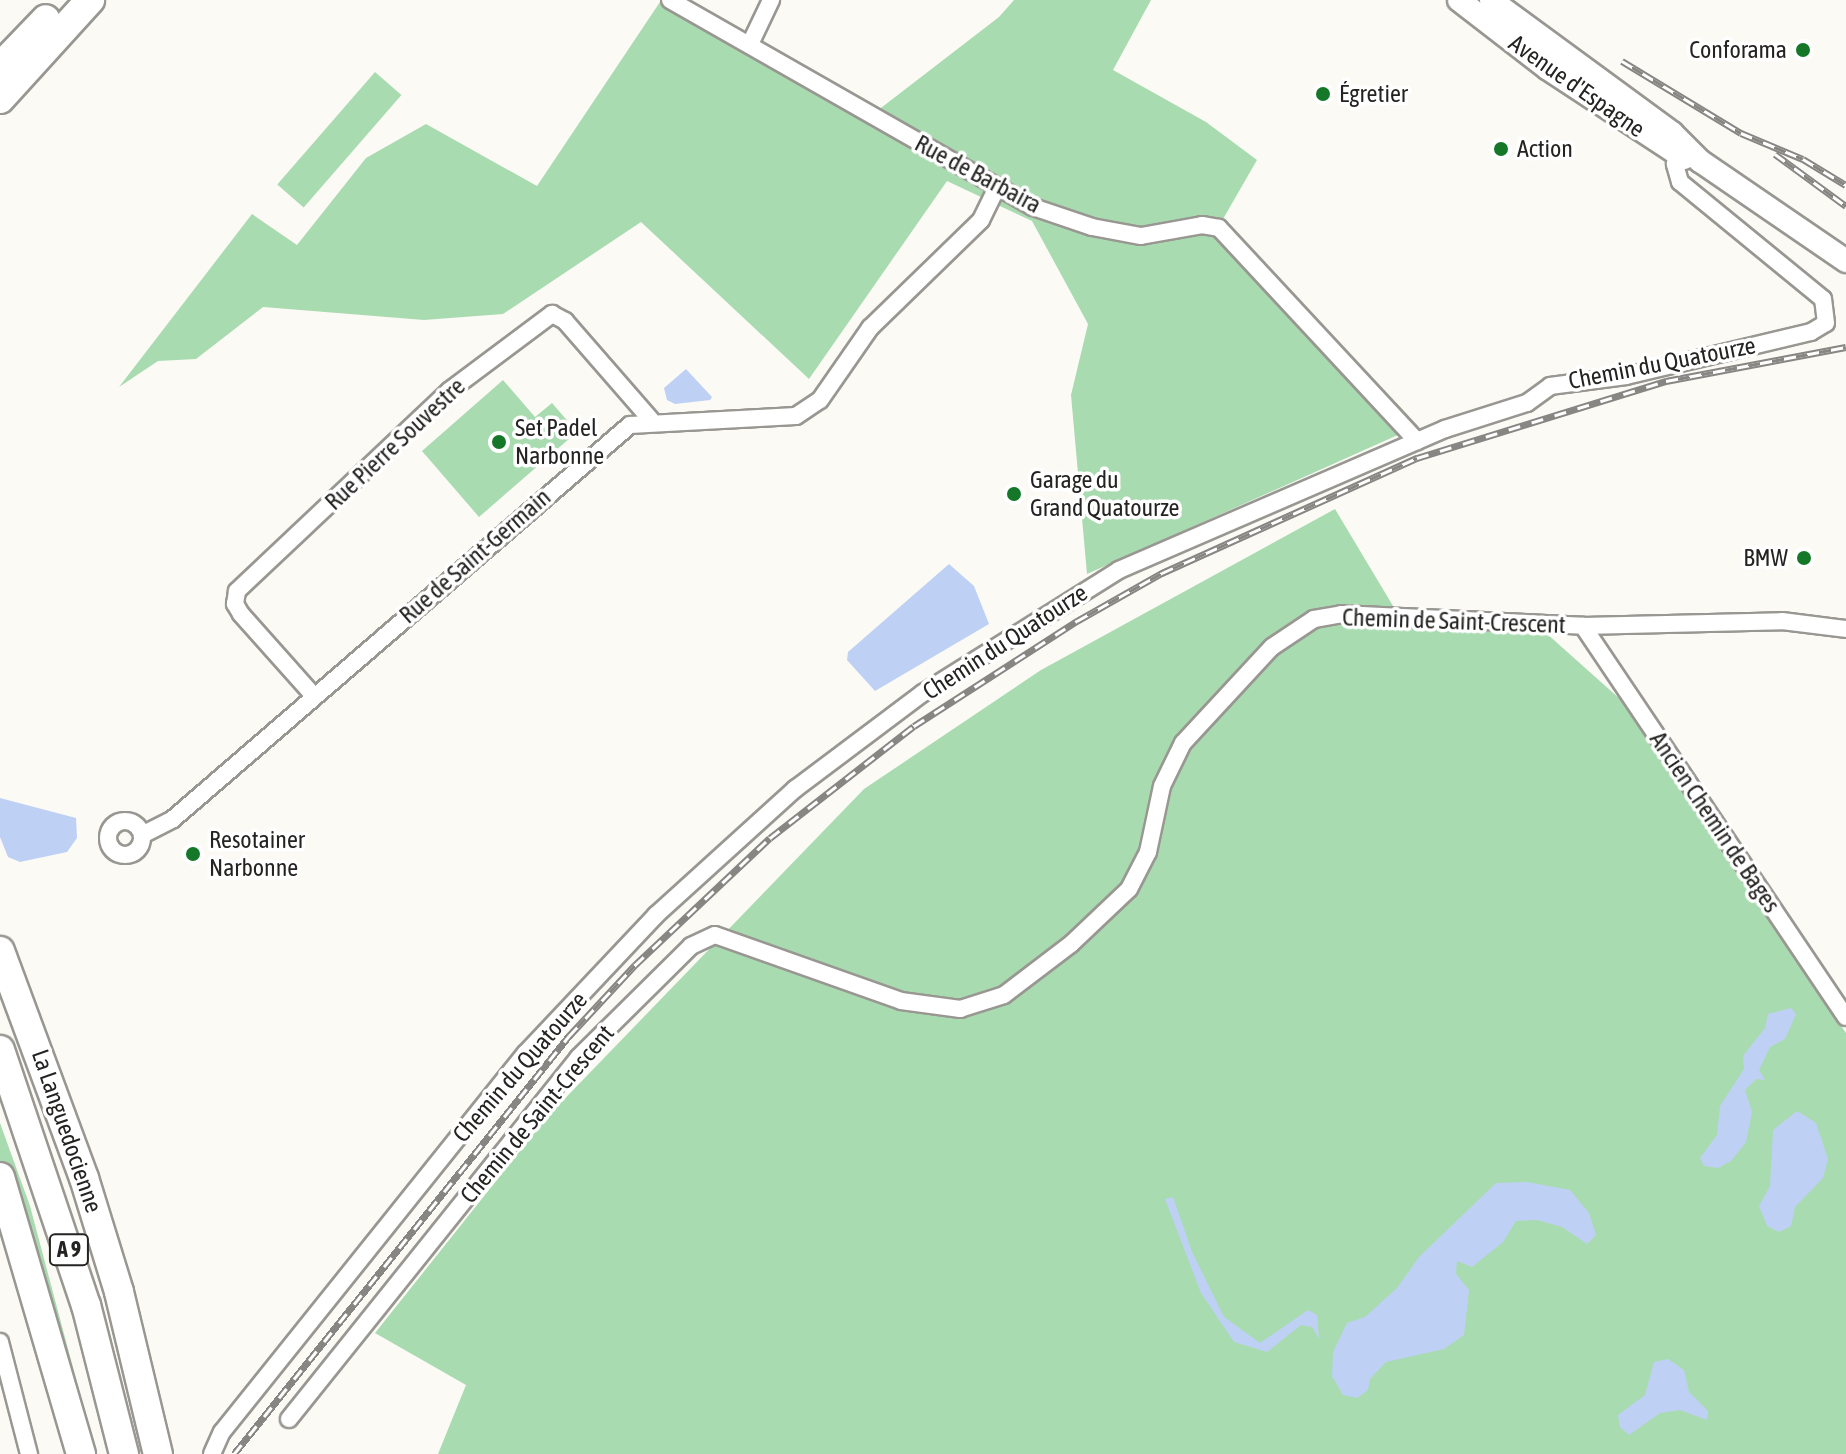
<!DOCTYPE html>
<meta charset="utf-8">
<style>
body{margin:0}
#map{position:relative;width:1846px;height:1454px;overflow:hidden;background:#fcfaf5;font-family:"Asap Condensed",sans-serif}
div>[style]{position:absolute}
.green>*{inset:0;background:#a9dbb0;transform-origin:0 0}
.water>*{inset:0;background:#bed1f4}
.roads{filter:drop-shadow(2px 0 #999792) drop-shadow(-2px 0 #999792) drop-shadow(0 2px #999792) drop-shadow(0 -2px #999792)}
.minor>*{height:16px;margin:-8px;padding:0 8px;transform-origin:8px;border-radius:8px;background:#fff}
.minor>.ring{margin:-8px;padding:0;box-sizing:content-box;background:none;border:16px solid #fff;border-radius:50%}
.secondary>*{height:22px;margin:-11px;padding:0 11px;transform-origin:11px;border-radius:11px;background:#fff}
.motorway>*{height:28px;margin:-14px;padding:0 14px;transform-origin:14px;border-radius:14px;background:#fff}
.rail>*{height:7px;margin-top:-3.5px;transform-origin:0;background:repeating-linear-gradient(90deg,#fff 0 12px,#888683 0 24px);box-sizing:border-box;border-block:2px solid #888683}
.dots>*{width:22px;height:22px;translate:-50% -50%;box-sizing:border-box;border:4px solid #fff;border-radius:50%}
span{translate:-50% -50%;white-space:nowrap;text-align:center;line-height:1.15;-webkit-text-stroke:7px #fff;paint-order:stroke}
.shield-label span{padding:2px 6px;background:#fff;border:2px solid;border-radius:6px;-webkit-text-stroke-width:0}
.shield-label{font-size:22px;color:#242322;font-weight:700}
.poi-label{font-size:24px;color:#242322}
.right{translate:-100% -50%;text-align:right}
.left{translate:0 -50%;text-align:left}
.street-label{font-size:24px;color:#242322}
</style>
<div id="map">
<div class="green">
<i style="clip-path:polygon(1014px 0,1151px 0,1113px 70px,1206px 122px,1257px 160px,1223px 219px,1418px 426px,1087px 574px,1071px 395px,1088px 324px,1032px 221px,947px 181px,809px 379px,641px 222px,503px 314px,424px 320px,263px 307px,196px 359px,158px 361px,119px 387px,252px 214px,297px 245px,366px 158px,426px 124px,537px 186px,660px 2px,864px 121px,999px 17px)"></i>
<i style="left:375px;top:72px;width:35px;height:149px;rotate:41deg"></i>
<i style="clip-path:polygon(503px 380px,535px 417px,552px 403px,577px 432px,479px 517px,422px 451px)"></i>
<i style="clip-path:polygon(1335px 509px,1405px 626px,1546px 633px,1620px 699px,1846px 1033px,1846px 1454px,438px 1454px,466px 1385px,375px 1333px,547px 1117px,864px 789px,1041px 670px)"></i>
<i style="clip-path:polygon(0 1123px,30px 1206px,96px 1454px,88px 1454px,0 1161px)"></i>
</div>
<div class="water">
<i style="clip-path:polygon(686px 369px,712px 397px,710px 400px,675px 404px,667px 400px,664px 388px)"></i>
<i style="clip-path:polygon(949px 564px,974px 586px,989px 624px,875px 691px,847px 660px,848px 652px)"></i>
<i style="clip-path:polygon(0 798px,76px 818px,77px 838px,67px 852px,20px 862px,8px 857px,0 837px)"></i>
<i style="clip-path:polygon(1791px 1008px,1796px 1014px,1785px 1039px,1770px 1047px,1759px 1070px,1765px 1080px,1756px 1079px,1745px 1090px,1752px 1112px,1746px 1142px,1731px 1161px,1718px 1168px,1704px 1166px,1700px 1158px,1717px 1135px,1720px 1106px,1744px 1069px,1743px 1056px,1765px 1028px,1768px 1014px)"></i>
<i style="clip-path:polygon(1797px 1111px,1816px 1123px,1828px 1159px,1823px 1178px,1795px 1207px,1791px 1226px,1779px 1232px,1767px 1226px,1759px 1206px,1770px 1186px,1773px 1130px)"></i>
<i style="clip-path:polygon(1527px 1182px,1570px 1190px,1589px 1213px,1596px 1235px,1587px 1244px,1562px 1227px,1537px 1220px,1516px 1221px,1503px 1242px,1472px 1267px,1457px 1261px,1456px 1274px,1469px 1290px,1464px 1335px,1444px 1349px,1386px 1362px,1370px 1379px,1368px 1390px,1357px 1398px,1343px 1395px,1332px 1376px,1333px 1352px,1347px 1323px,1365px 1317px,1397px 1288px,1419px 1257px,1496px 1183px)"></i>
<i style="clip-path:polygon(1173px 1197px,1192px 1252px,1224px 1317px,1260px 1343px,1308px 1310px,1317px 1315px,1319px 1339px,1312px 1327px,1301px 1325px,1267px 1352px,1234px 1342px,1201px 1293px,1165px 1199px)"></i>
<i style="clip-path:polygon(1668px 1359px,1684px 1370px,1689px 1392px,1708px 1411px,1707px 1420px,1680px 1410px,1660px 1413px,1629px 1435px,1620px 1427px,1618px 1415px,1645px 1395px,1654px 1362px)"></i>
</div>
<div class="roads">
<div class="minor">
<i style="left:670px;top:0;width:418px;rotate:29.7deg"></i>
<i style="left:1033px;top:207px;width:62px;rotate:18.7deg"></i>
<i style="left:1092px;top:227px;width:50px;rotate:10.4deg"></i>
<i style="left:1141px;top:236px;width:62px;rotate:-10.2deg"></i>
<i style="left:1202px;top:225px;width:17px;rotate:10deg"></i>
<i style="left:1219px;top:228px;width:291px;rotate:47.1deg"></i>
<i style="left:751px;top:42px;width:47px;rotate:-64.5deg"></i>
<i style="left:1583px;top:626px;width:471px;rotate:56.1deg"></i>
<i style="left:314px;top:696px;width:110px;rotate:-131.7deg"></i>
<i style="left:241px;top:614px;width:12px;rotate:-121deg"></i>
<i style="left:235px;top:604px;width:13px;rotate:-81deg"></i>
<i style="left:237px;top:591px;width:291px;rotate:-43.3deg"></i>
<i style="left:449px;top:391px;width:129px;rotate:-36.8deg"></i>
<i style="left:552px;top:314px;width:15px;rotate:28deg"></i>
<i style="left:565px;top:321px;width:131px;rotate:49deg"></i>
<i class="ring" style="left:108px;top:821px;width:18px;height:18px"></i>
<i style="left:142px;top:835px;width:35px;rotate:-27deg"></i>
<i style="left:173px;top:819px;width:603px;rotate:-40.77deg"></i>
<i style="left:630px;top:425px;width:166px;rotate:-3.1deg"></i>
<i style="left:796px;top:416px;width:29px;rotate:-34deg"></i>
<i style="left:820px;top:400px;width:88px;rotate:-55.2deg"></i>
<i style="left:870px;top:328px;width:155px;rotate:-44.2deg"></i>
<i style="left:981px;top:220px;width:34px;rotate:-64deg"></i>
<i style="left:0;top:1342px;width:116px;rotate:75.5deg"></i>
<i style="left:289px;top:1419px;width:462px;rotate:-51.3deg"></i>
<i style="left:578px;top:1058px;width:159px;rotate:-44.7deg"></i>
<i style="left:691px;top:946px;width:26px;rotate:-25deg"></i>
<i style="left:715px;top:935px;width:197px;rotate:19.5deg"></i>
<i style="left:901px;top:1001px;width:60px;rotate:7.7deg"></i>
<i style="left:960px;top:1009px;width:46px;rotate:-17.7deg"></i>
<i style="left:1004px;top:995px;width:84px;rotate:-37.3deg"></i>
<i style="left:1071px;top:944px;width:80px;rotate:-43.5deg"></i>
<i style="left:1129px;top:889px;width:42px;rotate:-62.8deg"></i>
<i style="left:1148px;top:852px;width:67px;rotate:-78deg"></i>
<i style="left:1162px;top:786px;width:48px;rotate:-64deg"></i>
<i style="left:1183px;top:743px;width:131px;rotate:-47.2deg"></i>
<i style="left:1272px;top:647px;width:50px;rotate:-33.7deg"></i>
<i style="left:1314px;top:619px;width:27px;rotate:-10deg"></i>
<i style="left:1341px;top:614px;width:242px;rotate:2.8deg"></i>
<i style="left:1583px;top:626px;width:199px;rotate:-1.4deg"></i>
<i style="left:1782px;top:621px;width:64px;rotate:7.1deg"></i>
<i style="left:212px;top:1454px;width:24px;rotate:-66deg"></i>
<i style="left:222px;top:1432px;width:486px;rotate:-51.3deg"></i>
<i style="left:526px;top:1053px;width:190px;rotate:-46.7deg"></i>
<i style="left:656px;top:915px;width:188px;rotate:-42.2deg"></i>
<i style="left:795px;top:789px;width:160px;rotate:-36.9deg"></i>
<i style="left:923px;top:693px;width:231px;rotate:-32.1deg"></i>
<i style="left:1119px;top:570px;width:355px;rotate:-23.4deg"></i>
<i style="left:1445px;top:429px;width:86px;rotate:-17.6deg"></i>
<i style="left:1527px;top:403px;width:29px;rotate:-36deg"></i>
<i style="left:1550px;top:386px;width:77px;rotate:-7.5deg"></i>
<i style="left:1626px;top:376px;width:190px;rotate:-13.4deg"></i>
<i style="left:1811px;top:332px;width:17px;rotate:-31deg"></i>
<i style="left:1826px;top:323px;width:24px;rotate:-97deg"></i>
<i style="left:1823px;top:299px;width:185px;rotate:-140.7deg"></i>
<i style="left:1680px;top:182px;width:19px;rotate:-106deg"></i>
<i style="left:1675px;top:164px;width:18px;rotate:-71deg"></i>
</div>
<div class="secondary">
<i style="left:1459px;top:0;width:111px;rotate:37.7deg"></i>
<i style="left:1547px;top:68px;width:164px;rotate:33.3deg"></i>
<i style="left:1491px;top:0;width:225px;rotate:36.3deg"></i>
<i style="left:1672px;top:133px;width:40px;rotate:45deg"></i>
<i style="left:1700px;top:161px;width:177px;rotate:34.4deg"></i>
</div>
<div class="motorway">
<i style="left:0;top:67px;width:66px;rotate:-46.2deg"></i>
<i style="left:0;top:99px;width:134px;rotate:-47.7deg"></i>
<i style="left:0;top:951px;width:242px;rotate:69.7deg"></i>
<i style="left:84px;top:1178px;width:119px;rotate:72.9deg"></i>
<i style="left:119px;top:1292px;width:167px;rotate:76.5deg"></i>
<i style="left:0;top:1050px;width:269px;rotate:71.4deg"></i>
<i style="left:86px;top:1305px;width:154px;rotate:75.7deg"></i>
<i style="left:0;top:1177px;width:289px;rotate:73.7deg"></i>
</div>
</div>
<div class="rail">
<i style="left:1622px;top:61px;width:139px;rotate:31.2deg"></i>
<i style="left:1741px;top:133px;width:67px;rotate:22.8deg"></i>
<i style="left:1803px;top:159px;width:50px;rotate:31.2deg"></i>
<i style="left:1775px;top:154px;width:88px;rotate:36.2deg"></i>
<i style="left:234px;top:1454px;width:536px;rotate:-51.29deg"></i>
<i style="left:569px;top:1036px;width:97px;rotate:-47.1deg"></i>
<i style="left:635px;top:965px;width:185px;rotate:-43.3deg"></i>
<i style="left:770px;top:838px;width:182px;rotate:-37.9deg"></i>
<i style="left:914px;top:726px;width:194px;rotate:-32.8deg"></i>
<i style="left:1077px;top:621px;width:98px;rotate:-29.5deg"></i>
<i style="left:1162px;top:573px;width:280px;rotate:-24.3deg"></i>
<i style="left:1417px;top:458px;width:261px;rotate:-17.2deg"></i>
<i style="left:1666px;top:381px;width:183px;rotate:-10.7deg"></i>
</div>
<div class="dots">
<i style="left:1803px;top:50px;background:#157829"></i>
<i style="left:1323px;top:94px;background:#157829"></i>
<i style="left:1501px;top:149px;background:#157829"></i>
<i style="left:499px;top:442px;background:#157829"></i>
<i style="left:1014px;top:494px;background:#157829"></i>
<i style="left:1804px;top:558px;background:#157829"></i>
<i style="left:193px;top:854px;background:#157829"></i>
</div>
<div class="shield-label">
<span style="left:69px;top:1250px">A 9</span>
</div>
<div class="poi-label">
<span class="right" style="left:1787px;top:50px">Conforama</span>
<span class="left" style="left:1339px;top:94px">Égretier</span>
<span class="left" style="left:1517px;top:149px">Action</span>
<span class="left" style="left:515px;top:442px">Set Padel<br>Narbonne</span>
<span class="left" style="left:1030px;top:494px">Garage du<br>Grand Quatourze</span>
<span class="right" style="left:1788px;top:558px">BMW</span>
<span class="left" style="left:209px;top:854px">Resotainer<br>Narbonne</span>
</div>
<div class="street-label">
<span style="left:1577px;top:86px;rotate:35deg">Avenue d'Espagne</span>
<span style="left:978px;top:174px;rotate:28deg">Rue de Barbaira</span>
<span style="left:1662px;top:363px;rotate:-11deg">Chemin du Quatourze</span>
<span style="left:395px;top:444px;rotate:-43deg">Rue Pierre Souvestre</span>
<span style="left:475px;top:556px;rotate:-41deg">Rue de Saint-Germain</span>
<span style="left:1454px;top:621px;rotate:2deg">Chemin de Saint-Crescent</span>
<span style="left:1005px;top:642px;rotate:-33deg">Chemin du Quatourze</span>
<span style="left:1715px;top:822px;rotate:56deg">Ancien Chemin de Bages</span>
<span style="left:520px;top:1067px;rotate:-49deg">Chemin du Quatourze</span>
<span style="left:537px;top:1114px;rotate:-50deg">Chemin de Saint-Crescent</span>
<span style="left:67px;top:1131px;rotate:71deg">La Languedocienne</span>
</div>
</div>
